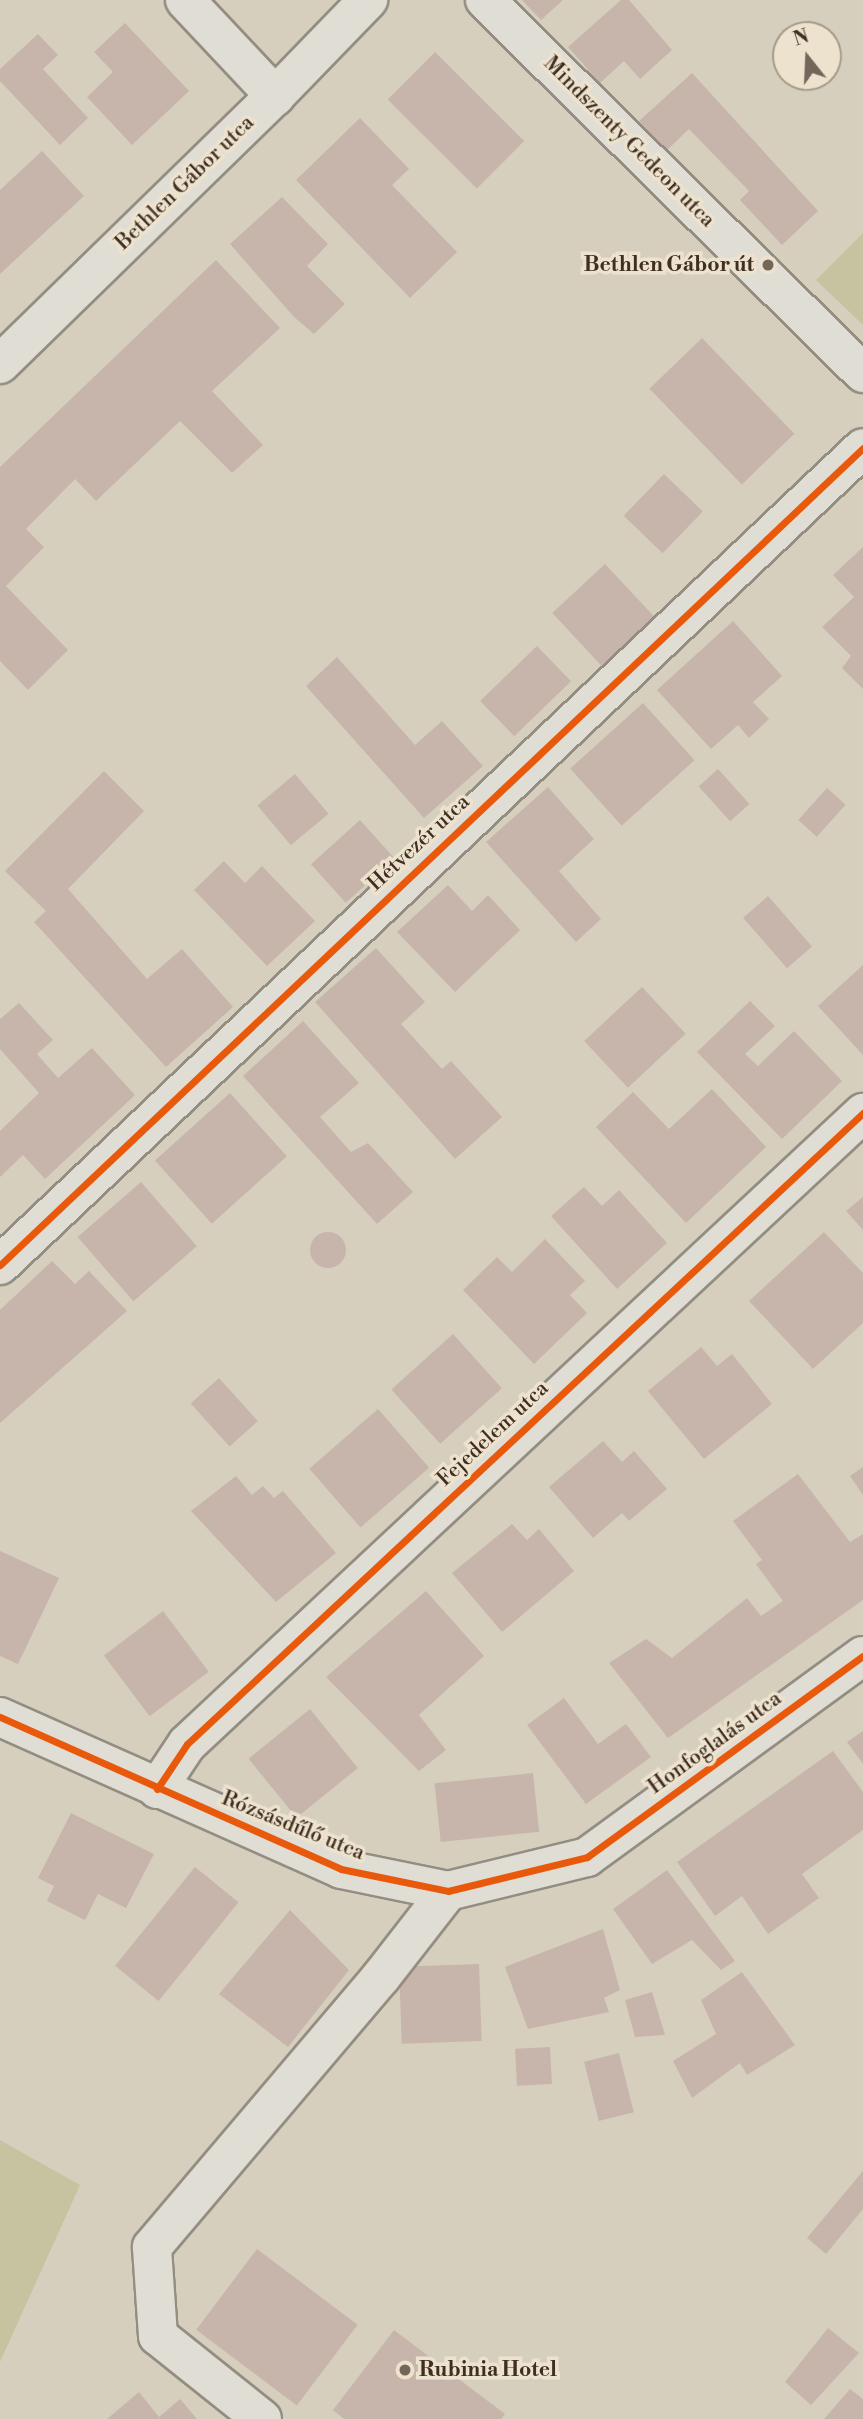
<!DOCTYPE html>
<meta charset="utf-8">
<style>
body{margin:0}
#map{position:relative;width:863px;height:2419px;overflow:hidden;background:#d6cfbe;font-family:"Libre Bodoni",serif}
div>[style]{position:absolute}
.green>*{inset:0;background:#c6c3a0}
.building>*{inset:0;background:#c7b5ab;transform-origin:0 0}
.round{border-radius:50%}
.roads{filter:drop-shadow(2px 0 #938d82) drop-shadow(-2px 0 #938d82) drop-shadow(0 2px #938d82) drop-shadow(0 -2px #938d82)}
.minor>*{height:38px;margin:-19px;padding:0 19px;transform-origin:19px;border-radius:19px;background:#e0ddd4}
.cycleway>*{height:7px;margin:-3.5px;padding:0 3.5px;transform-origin:3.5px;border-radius:3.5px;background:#e8590c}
.dots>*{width:19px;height:19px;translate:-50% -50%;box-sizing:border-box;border:4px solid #ece2ce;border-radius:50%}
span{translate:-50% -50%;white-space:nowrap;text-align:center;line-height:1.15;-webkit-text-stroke:7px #ece2ce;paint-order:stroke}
.street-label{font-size:21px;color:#3f2e21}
.poi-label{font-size:21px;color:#3f2e21;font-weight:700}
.right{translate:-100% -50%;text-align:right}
.left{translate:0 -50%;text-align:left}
.north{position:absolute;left:772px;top:21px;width:70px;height:70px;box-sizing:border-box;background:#ece2ce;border:2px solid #a79a89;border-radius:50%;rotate:342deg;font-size:19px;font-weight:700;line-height:28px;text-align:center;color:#3f2e21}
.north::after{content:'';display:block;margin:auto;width:24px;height:32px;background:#746658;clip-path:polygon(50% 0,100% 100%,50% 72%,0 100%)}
</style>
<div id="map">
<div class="green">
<i style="clip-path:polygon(863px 233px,863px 325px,816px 280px)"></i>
<i style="clip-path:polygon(0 2140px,80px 2185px,0 2362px)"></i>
</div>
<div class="building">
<i style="clip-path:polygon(522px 0,563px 0,541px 20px)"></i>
<i style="clip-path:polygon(621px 0,629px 0,672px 50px,640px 79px,624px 61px,600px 83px,568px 47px)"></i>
<i style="clip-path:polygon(125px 23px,189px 91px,132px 145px,87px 97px,113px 72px,94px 52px)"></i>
<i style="clip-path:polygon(38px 34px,58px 55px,43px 69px,88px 118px,60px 145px,0 81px,0 69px)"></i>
<i style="left:435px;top:52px;width:126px;height:67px;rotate:45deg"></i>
<i style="clip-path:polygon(692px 73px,818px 211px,782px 245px,740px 200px,749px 191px,689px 129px,667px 150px,639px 121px)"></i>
<i style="clip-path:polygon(360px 118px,409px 169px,392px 185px,457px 252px,410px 298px,296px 180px)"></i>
<i style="clip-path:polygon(42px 151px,84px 196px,0 274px,0 190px)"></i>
<i style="clip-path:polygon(282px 197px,328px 244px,307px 266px,345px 304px,314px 334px,294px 317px,230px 244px)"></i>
<i style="clip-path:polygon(216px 260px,280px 328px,212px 391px,263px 445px,232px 473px,180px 421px,96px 501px,75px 479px,26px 529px,44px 547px,6px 586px,68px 650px,28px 690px,0 661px,0 467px)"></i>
<i style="left:702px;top:338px;width:133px;height:73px;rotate:46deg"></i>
<i style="left:664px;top:474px;width:54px;height:58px;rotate:44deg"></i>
<i style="clip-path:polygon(863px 547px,863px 689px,842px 668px,851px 656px,822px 627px,854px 597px,833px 575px)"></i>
<i style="left:605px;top:564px;width:74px;height:72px;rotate:47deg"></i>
<i style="clip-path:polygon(733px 621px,782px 676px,753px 702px,769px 719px,749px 738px,738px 725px,711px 749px,657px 690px)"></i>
<i style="left:537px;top:646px;width:49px;height:79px;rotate:46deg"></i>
<i style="clip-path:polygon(337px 657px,415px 745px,442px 721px,483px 766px,424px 818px,306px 686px)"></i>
<i style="left:643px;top:703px;width:77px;height:98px;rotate:48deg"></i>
<i style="left:718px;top:769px;width:47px;height:26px;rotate:48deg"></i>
<i style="clip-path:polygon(104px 771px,144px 811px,68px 889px,147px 979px,182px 949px,233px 1007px,166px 1067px,34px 922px,46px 911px,5px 871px)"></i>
<i style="left:295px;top:774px;width:52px;height:49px;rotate:50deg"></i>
<i style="clip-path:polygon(548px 787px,594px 839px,559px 871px,601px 919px,576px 942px,486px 842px)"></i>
<i style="left:827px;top:788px;width:25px;height:43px;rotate:42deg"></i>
<i style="left:360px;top:820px;width:52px;height:66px;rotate:48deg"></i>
<i style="clip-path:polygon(224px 861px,245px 883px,262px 866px,315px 921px,267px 966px,194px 890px)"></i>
<i style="clip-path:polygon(448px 885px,472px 911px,488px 895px,520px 930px,455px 992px,397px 932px)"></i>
<i style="left:768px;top:896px;width:67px;height:33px;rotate:49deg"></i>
<i style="clip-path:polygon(376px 948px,425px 1002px,401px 1024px,442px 1069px,451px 1061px,502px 1117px,455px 1159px,315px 1002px)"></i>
<i style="clip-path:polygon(863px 965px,863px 1055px,818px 1006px)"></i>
<i style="left:642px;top:987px;width:64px;height:79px;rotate:47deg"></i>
<i style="clip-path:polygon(750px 1001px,775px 1026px,745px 1054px,758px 1066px,794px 1031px,842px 1081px,782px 1139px,697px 1052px)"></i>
<i style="clip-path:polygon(19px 1003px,53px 1040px,37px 1054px,58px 1078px,92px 1048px,135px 1095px,45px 1179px,23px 1155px,0 1177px,0 1131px,39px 1093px,0 1049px,0 1019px)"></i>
<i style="clip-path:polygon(303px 1021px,359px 1083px,320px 1117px,351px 1152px,368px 1143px,413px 1192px,377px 1224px,243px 1076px)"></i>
<i style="clip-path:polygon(712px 1089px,766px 1147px,686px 1223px,596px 1127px,633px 1092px,669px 1129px)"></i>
<i style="left:230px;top:1093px;width:85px;height:101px;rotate:48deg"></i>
<i style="left:141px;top:1182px;width:85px;height:84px;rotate:49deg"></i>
<i style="clip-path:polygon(584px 1187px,602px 1206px,619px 1190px,667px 1243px,617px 1289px,551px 1216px)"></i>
<i style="clip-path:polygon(863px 1197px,863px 1230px,846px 1211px)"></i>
<i class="round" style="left:310px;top:1232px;width:36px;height:36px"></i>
<i style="clip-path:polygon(824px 1232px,863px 1273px,863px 1323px,813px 1369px,749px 1301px)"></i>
<i style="clip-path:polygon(545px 1239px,585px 1281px,570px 1295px,587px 1313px,534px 1364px,463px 1290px,497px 1257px,512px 1272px)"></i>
<i style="clip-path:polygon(52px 1261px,75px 1284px,89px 1271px,127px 1311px,0 1423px,0 1310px)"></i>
<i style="left:453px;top:1334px;width:73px;height:83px;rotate:48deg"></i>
<i style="clip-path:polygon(701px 1347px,717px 1366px,732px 1354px,772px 1404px,704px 1459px,648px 1391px)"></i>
<i style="left:219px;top:1378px;width:58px;height:38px;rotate:48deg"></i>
<i style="left:378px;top:1409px;width:78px;height:91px;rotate:49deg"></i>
<i style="clip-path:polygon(603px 1441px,622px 1462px,634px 1451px,667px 1489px,629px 1521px,622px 1513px,593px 1538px,549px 1487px)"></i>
<i style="clip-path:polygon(863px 1467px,863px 1495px,850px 1476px)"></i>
<i style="clip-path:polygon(798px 1474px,850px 1542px,863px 1534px,863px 1600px,668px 1738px,609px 1663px,646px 1639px,672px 1658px,747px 1598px,761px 1616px,783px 1601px,756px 1564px,762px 1560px,733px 1521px)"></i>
<i style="clip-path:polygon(236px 1476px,252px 1495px,263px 1486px,274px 1498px,283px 1491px,336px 1553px,276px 1602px,191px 1511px)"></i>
<i style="clip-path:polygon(512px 1524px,527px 1540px,539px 1529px,574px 1571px,502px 1632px,452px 1573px)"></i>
<i style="clip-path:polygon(0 1551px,59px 1578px,18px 1664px,0 1656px)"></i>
<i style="clip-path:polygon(426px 1591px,484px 1656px,419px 1715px,446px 1750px,419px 1771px,326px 1677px)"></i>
<i style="left:163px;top:1611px;width:76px;height:74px;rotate:53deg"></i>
<i style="clip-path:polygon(564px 1698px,598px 1744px,626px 1724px,651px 1757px,586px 1804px,527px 1725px)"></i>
<i style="left:310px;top:1709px;width:76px;height:79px;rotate:51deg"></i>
<i style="clip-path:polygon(863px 1731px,863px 1764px,847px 1742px)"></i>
<i style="clip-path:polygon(833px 1751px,863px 1792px,863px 1830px,802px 1874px,819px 1898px,768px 1934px,742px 1896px,715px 1916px,677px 1862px)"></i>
<i style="left:533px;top:1773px;width:59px;height:99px;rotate:84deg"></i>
<i style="clip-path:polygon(71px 1813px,154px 1854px,126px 1908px,98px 1894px,85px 1920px,47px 1901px,54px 1886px,38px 1878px)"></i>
<i style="left:195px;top:1867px;width:56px;height:127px;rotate:39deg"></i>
<i style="clip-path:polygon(667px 1870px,735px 1961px,721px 1970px,692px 1940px,652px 1964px,613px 1909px)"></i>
<i style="clip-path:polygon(290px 1910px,349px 1970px,288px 2047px,219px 1994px)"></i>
<i style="clip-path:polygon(603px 1929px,620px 1990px,604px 1998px,609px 2012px,528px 2029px,505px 1967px)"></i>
<i style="left:479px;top:1964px;width:77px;height:80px;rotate:88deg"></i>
<i style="clip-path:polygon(742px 1972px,795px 2045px,747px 2075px,740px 2063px,692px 2098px,673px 2061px,716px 2034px,701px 2000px)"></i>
<i style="clip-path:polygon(652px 1992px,665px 2035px,635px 2037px,625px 2000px)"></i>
<i style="left:550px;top:2047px;width:37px;height:35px;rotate:87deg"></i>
<i style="left:619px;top:2053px;width:61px;height:36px;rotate:76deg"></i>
<i style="clip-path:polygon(863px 2171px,863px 2209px,826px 2254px,807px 2238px)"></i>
<i style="left:257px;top:2249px;width:126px;height:101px;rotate:37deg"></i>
<i style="clip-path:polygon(828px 2328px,859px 2353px,811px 2405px,785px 2382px)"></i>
<i style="clip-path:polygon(394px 2330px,505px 2414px,501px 2419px,344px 2419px,333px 2410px)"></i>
<i style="clip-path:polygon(850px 2389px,863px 2399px,863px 2419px,824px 2419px)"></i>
<i style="clip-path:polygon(139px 2392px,159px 2417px,180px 2399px,197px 2419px,107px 2419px)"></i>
</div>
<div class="roads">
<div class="minor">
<i style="left:185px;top:0;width:132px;rotate:46.8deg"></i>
<i style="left:485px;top:0;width:531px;rotate:44.62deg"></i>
<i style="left:0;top:364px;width:384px;rotate:-44.3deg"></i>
<i style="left:275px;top:96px;width:134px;rotate:-45.9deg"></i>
<i style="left:0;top:1265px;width:1188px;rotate:-43.43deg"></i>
<i style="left:0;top:1717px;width:373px;rotate:24deg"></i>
<i style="left:341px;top:1869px;width:109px;rotate:11.6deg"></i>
<i style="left:448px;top:1891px;width:143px;rotate:-13.7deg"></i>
<i style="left:587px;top:1857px;width:341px;rotate:-36.1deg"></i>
<i style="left:157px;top:1789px;width:54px;rotate:-56.3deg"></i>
<i style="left:187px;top:1744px;width:925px;rotate:-43.03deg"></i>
<i style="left:262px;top:2419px;width:133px;rotate:-141.4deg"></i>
<i style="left:158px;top:2336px;width:89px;rotate:-93.9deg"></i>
<i style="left:152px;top:2247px;width:354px;rotate:-49.7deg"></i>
<i style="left:381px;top:1977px;width:109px;rotate:-52.1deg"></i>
</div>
</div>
<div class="cycleway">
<i style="left:0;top:1265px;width:1188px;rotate:-43.43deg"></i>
<i style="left:0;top:1717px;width:373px;rotate:24deg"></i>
<i style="left:341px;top:1869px;width:109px;rotate:11.6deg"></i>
<i style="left:448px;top:1891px;width:143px;rotate:-13.7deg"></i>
<i style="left:587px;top:1857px;width:341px;rotate:-36.1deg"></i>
<i style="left:157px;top:1789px;width:54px;rotate:-56.3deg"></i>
<i style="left:187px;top:1744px;width:925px;rotate:-43.03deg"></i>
</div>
<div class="dots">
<i style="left:768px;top:265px;background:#746658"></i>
<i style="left:405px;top:2370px;background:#746658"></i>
</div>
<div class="street-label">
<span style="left:629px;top:142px;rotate:45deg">Mindszenty Gedeon utca</span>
<span style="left:185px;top:183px;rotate:-44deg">Bethlen Gábor utca</span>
<span style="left:419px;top:843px;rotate:-43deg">Hétvezér utca</span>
<span style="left:493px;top:1434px;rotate:-43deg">Fejedelem utca</span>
<span style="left:715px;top:1743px;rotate:-36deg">Honfoglalás utca</span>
<span style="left:293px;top:1826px;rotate:22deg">Rózsásdűlő utca</span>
</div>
<div class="poi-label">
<span class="right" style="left:754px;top:265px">Bethlen Gábor út</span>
<span class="left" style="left:419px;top:2370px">Rubinia Hotel</span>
</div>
<div class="north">N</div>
</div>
